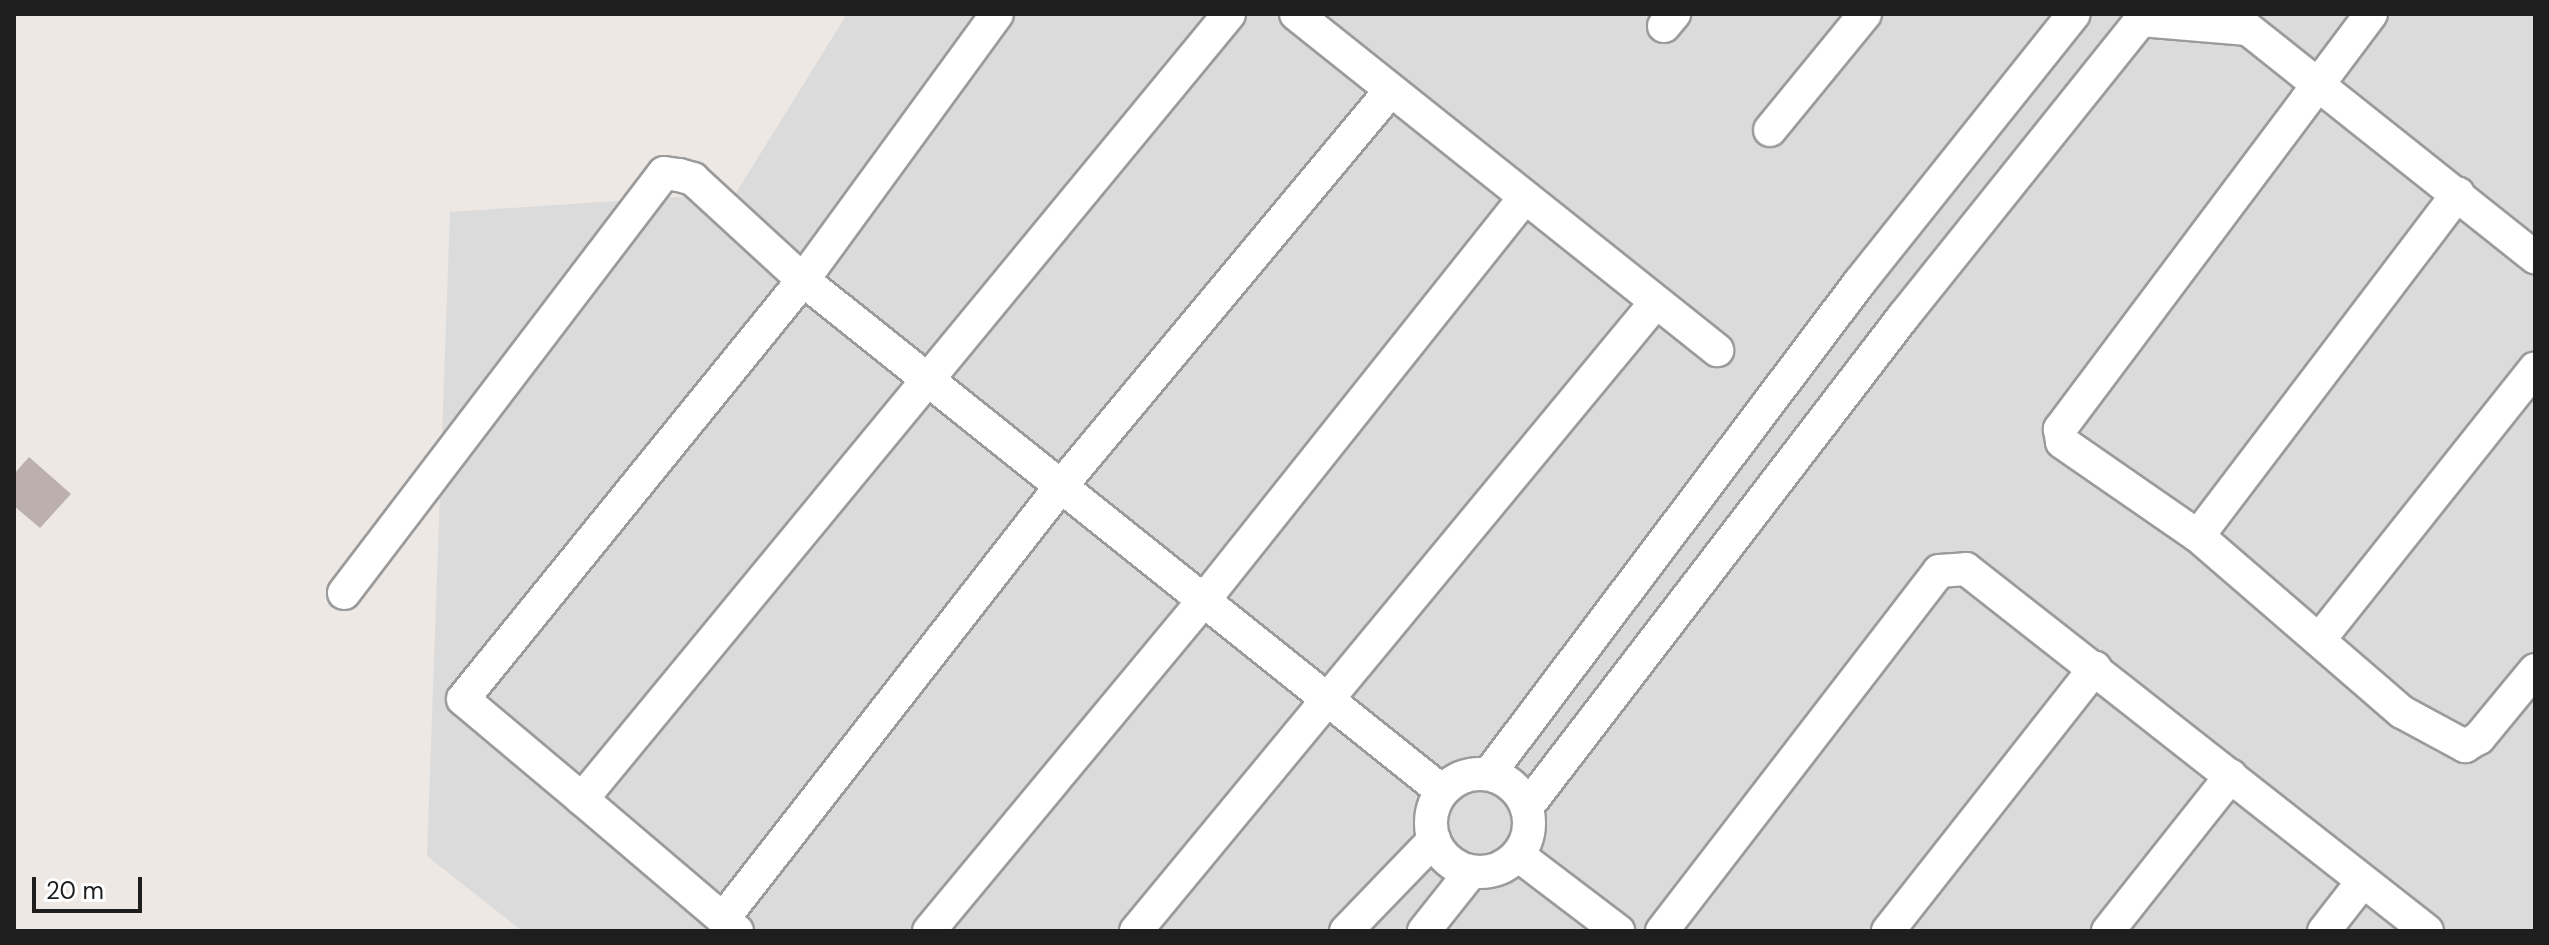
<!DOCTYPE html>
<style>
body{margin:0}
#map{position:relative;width:2549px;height:945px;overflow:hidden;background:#eee8e4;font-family:"DM Sans",sans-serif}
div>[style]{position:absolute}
.residential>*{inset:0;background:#dbdbdb}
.building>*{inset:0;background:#bbb0ae}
.roads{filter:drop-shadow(2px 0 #9b9b9b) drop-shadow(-2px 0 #9b9b9b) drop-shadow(0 2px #9b9b9b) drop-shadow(0 -2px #9b9b9b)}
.street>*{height:32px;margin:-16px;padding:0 16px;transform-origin:16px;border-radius:16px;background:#fff}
.street>.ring{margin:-16px;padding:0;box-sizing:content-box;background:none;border:32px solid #fff;border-radius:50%}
span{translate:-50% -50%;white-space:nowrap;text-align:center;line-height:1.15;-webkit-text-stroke:7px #fff;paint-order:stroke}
.frame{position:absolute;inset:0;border:16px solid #1e1e1e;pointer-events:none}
.scale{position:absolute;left:32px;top:877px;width:110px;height:36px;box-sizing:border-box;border:4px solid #1e1e1e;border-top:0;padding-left:10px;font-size:24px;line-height:28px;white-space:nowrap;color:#1e1e1e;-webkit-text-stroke:6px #fff;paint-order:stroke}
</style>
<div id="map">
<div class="residential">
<i style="clip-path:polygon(847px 14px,2535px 14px,2535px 931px,522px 931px,427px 856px,450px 212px,736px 193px)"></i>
</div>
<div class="building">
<i style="clip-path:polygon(29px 457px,71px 494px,40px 528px,14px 506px,14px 474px)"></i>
</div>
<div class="roads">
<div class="street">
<i style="left:1296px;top:14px;width:539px;rotate:38.59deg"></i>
<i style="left:2371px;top:14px;width:519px;rotate:126.85deg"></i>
<i style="left:2060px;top:429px;width:13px;rotate:81deg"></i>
<i style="left:2062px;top:442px;width:165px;rotate:34.7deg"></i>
<i style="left:2198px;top:536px;width:269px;rotate:40.8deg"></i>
<i style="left:2402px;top:712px;width:72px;rotate:28.4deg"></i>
<i style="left:2465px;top:746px;width:16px;rotate:-30deg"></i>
<i style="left:2479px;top:738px;width:88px;rotate:-50.5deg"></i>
<i style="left:2141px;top:20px;width:107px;rotate:4.8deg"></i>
<i style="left:2248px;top:29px;width:367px;rotate:38.5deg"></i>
<i style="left:1664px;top:26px;width:16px;rotate:-50deg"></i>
<i style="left:1770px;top:130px;width:150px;rotate:-50.7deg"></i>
<i style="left:2198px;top:536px;width:430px;rotate:-52.8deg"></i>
<i style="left:344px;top:593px;width:528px;rotate:-52.7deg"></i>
<i style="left:664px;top:173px;width:15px;rotate:8deg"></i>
<i style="left:679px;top:175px;width:15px;rotate:16deg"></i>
<i style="left:693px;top:179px;width:149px;rotate:42.6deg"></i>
<i style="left:803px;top:280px;width:818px;rotate:38.65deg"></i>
<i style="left:2319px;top:640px;width:347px;rotate:-51.5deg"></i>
<i class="ring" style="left:1431px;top:774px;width:66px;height:66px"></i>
<i style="left:1489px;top:774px;width:615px;rotate:-53deg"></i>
<i style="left:1859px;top:283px;width:344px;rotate:-51.4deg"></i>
<i style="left:582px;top:799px;width:155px;rotate:-140deg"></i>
<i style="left:463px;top:699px;width:540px;rotate:-50.94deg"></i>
<i style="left:803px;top:280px;width:329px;rotate:-53.9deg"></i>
<i style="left:1527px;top:807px;width:618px;rotate:-52.5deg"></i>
<i style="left:1903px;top:317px;width:388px;rotate:-51.3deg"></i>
<i style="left:1518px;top:855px;width:126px;rotate:37.2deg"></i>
<i style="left:723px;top:919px;width:549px;rotate:-52.02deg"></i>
<i style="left:1061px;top:486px;width:515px;rotate:-50.19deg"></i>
<i style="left:737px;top:931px;width:204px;rotate:-139.6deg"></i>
<i style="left:582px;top:799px;width:1017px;rotate:-50.5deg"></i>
<i style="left:929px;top:931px;width:430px;rotate:-50.3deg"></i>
<i style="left:1204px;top:600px;width:515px;rotate:-51.46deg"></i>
<i style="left:1136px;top:931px;width:816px;rotate:-50.42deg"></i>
<i style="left:1346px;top:931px;width:127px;rotate:-46deg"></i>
<i style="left:1424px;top:931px;width:75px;rotate:-51.5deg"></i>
<i style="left:1662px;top:931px;width:454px;rotate:-52.4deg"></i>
<i style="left:1939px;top:571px;width:27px;rotate:-4deg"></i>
<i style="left:1966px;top:569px;width:586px;rotate:38.14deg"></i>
<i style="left:1888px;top:931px;width:335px;rotate:-51.8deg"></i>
<i style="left:2108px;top:931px;width:198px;rotate:-51.6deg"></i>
<i style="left:2324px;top:931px;width:63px;rotate:-52deg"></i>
</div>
</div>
<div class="frame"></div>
<div class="scale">20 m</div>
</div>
